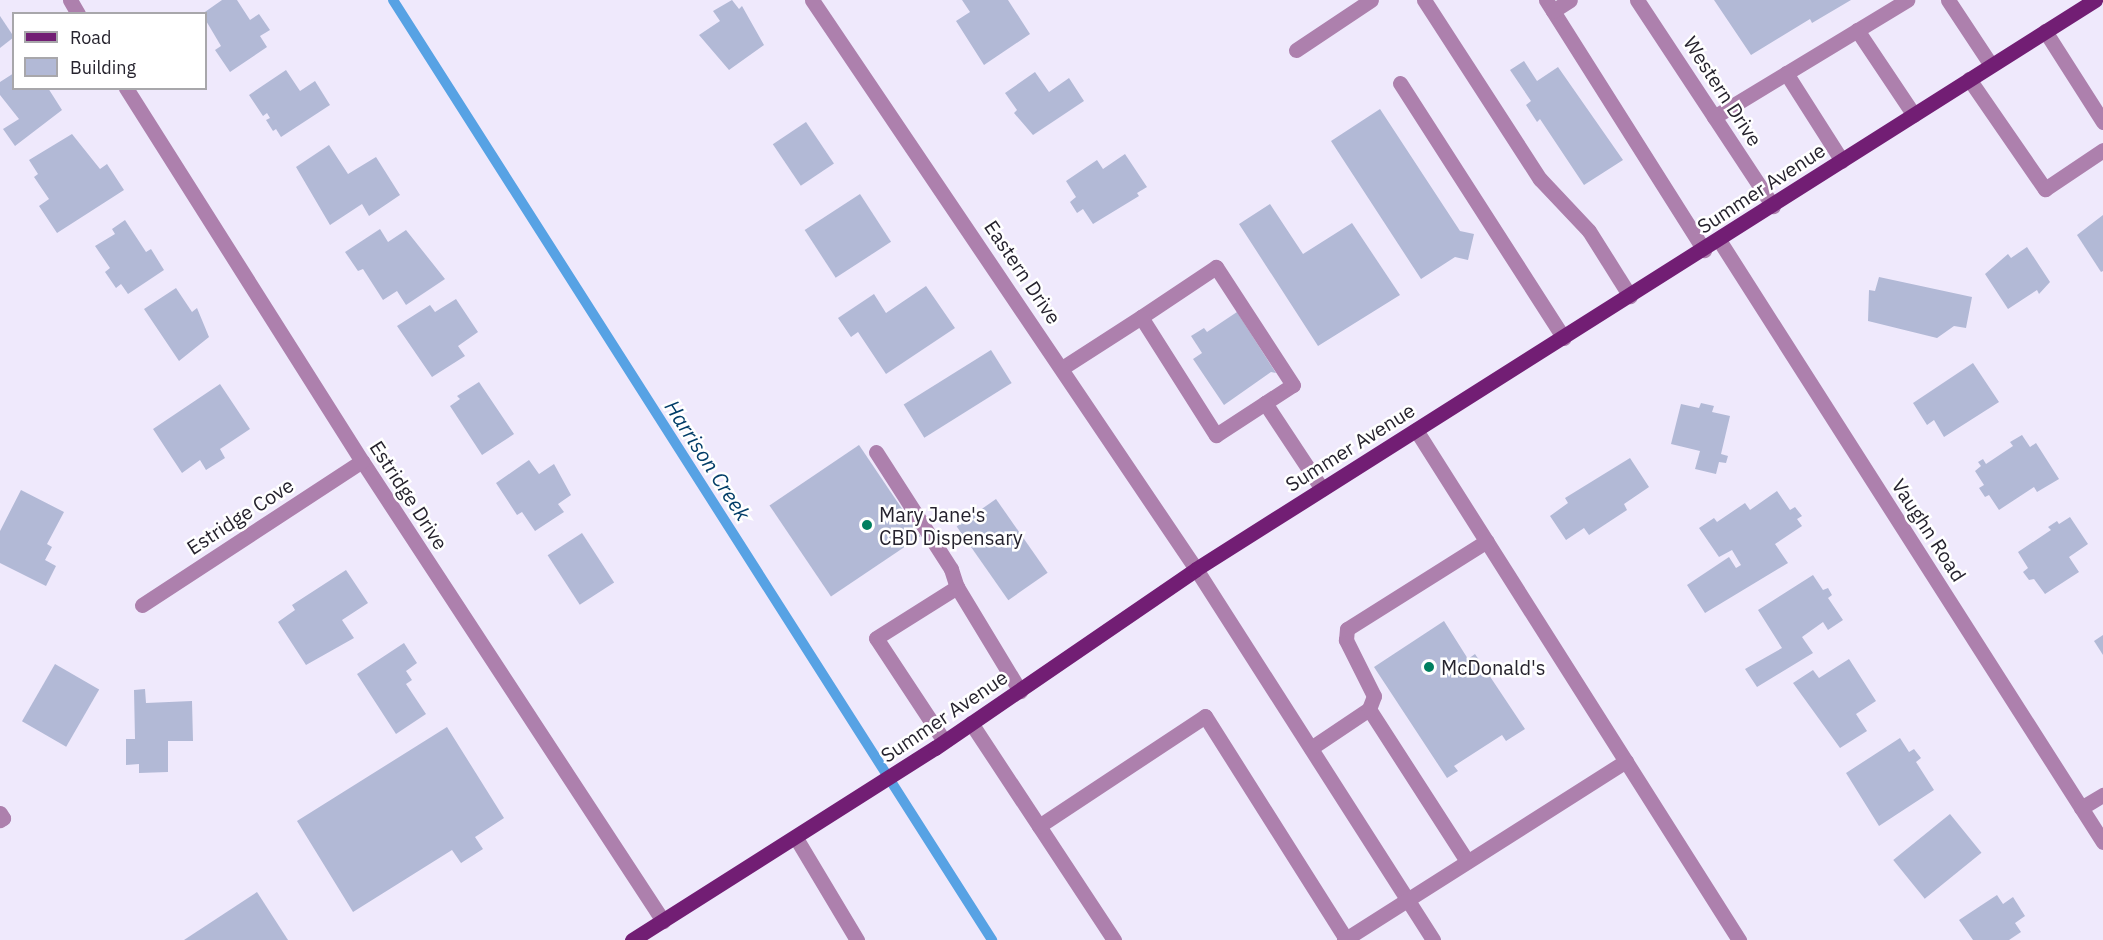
<!DOCTYPE html>
<style>
body{margin:0}
#map{position:relative;width:2103px;height:940px;overflow:hidden;background:#efe9fc;font-family:"IBM Plex Sans",sans-serif}
div>[style]{position:absolute}
.stream>*{height:10px;margin:-5px;padding:0 5px;transform-origin:5px;border-radius:5px;background:#57a2e4}
.building>*{inset:0;background:#b2b9d6;transform-origin:0 0}
.lane>*{height:15px;margin:-7.5px;padding:0 7.5px;transform-origin:7.5px;border-radius:7.5px;background:#ad80ad}
.street>*{height:15px;margin:-7.5px;padding:0 7.5px;transform-origin:7.5px;border-radius:7.5px;background:#ad80ad}
.primary>*{height:15px;margin:-7.5px;padding:0 7.5px;transform-origin:7.5px;border-radius:7.5px;background:#721e74}
.dots>*{width:16px;height:16px;translate:-50% -50%;box-sizing:border-box;border:3px solid #fff;border-radius:50%}
span{translate:-50% -50%;white-space:nowrap;text-align:center;line-height:1.15;-webkit-text-stroke:5px #fff;paint-order:stroke}
.street-label{font-size:20px;color:#26232e}
.poi-label{font-size:20px;color:#26232e}
.left{translate:0 -50%;text-align:left}
.water-label{font-size:21px;color:#023d68;font-style:italic}
.legend{position:absolute;left:12px;top:12px;width:195px;height:78px;box-sizing:border-box;background:#fff;border:2px solid #a8a7ab;margin:0;padding:8px 10px;list-style:none;font-size:18px;color:#26232e}
.legend li{display:flex;align-items:center;gap:12px;height:30px}
.legend b{width:30px;border:2px solid #a8a7ab}
</style>
<div id="map">
<div class="stream">
<i style="left:393px;top:0;width:1115px;rotate:57.49deg"></i>
</div>
<div class="building">
<i style="clip-path:polygon(222px 0,237px 0,250px 20px,259px 14px,270px 30px,260px 36px,267px 47px,230px 72px,215px 50px,221px 46px,202px 14px)"></i>
<i style="clip-path:polygon(732px 0,739px 9px,742px 6px,764px 45px,729px 70px,699px 35px,720px 21px,713px 11px)"></i>
<i style="clip-path:polygon(962px 0,1008px 0,1030px 34px,984px 65px,956px 21px,970px 12px)"></i>
<i style="clip-path:polygon(1714px 0,1851px 0,1812px 23px,1810px 19px,1751px 55px)"></i>
<i style="clip-path:polygon(0 16px,14px 37px,0 48px)"></i>
<i style="clip-path:polygon(1524px 61px,1537px 81px,1558px 67px,1623px 160px,1584px 185px,1540px 119px,1537px 122px,1526px 105px,1531px 101px,1510px 70px)"></i>
<i style="clip-path:polygon(286px 70px,300px 91px,315px 81px,330px 105px,281px 137px,276px 129px,273px 131px,266px 120px,270px 118px,267px 113px,263px 116px,249px 95px)"></i>
<i style="clip-path:polygon(1035px 72px,1049px 92px,1069px 78px,1084px 101px,1033px 135px,1014px 113px,1017px 110px,1005px 93px)"></i>
<i style="clip-path:polygon(14px 73px,14px 88px,48px 88px,62px 110px,15px 146px,3px 129px,19px 119px,0 95px,0 82px)"></i>
<i style="clip-path:polygon(1380px 109px,1460px 231px,1474px 234px,1468px 260px,1455px 257px,1421px 279px,1331px 141px)"></i>
<i style="left:806px;top:122px;width:50px;height:40px;rotate:56deg"></i>
<i style="clip-path:polygon(72px 134px,100px 169px,107px 164px,124px 190px,57px 233px,39px 206px,49px 199px,34px 177px,38px 174px,29px 160px)"></i>
<i style="clip-path:polygon(329px 145px,348px 174px,376px 157px,400px 195px,369px 216px,362px 204px,330px 225px,296px 167px)"></i>
<i style="clip-path:polygon(1125px 154px,1147px 187px,1137px 193px,1139px 196px,1093px 224px,1083px 209px,1077px 213px,1070px 202px,1076px 197px,1066px 181px,1097px 160px,1103px 169px)"></i>
<i style="left:860px;top:194px;width:57px;height:66px;rotate:57deg"></i>
<i style="clip-path:polygon(1270px 204px,1303px 254px,1352px 223px,1400px 295px,1318px 346px,1239px 224px)"></i>
<i style="clip-path:polygon(2103px 215px,2103px 271px,2101px 272px,2077px 235px)"></i>
<i style="clip-path:polygon(125px 220px,146px 252px,151px 249px,164px 270px,128px 294px,121px 284px,116px 288px,105px 272px,110px 268px,95px 246px,115px 234px,112px 229px)"></i>
<i style="clip-path:polygon(380px 229px,388px 242px,406px 230px,445px 279px,406px 305px,397px 291px,383px 300px,363px 269px,358px 271px,345px 252px)"></i>
<i style="clip-path:polygon(2027px 247px,2050px 282px,2039px 294px,2037px 290px,2008px 309px,1985px 274px,2008px 254px,2011px 258px)"></i>
<i style="clip-path:polygon(1879px 277px,1972px 297px,1966px 328px,1954px 326px,1937px 338px,1868px 321px,1869px 290px,1875px 291px)"></i>
<i style="clip-path:polygon(926px 286px,955px 328px,886px 374px,858px 332px,851px 337px,838px 318px,874px 294px,886px 313px)"></i>
<i style="clip-path:polygon(176px 288px,192px 312px,197px 308px,209px 337px,179px 361px,144px 309px)"></i>
<i style="clip-path:polygon(456px 299px,478px 332px,458px 346px,465px 356px,432px 377px,397px 326px,430px 305px,435px 312px)"></i>
<i style="clip-path:polygon(1237px 312px,1276px 373px,1271px 372px,1224px 405px,1193px 359px,1202px 353px,1191px 336px,1204px 328px,1207px 332px)"></i>
<i style="left:991px;top:350px;width:39px;height:103px;rotate:58deg"></i>
<i style="clip-path:polygon(1973px 363px,1999px 402px,1944px 437px,1934px 420px,1927px 425px,1913px 403px)"></i>
<i style="clip-path:polygon(479px 382px,514px 434px,482px 455px,450px 406px,460px 399px,457px 396px)"></i>
<i style="clip-path:polygon(220px 384px,250px 429px,220px 449px,225px 458px,206px 470px,200px 460px,182px 473px,153px 429px)"></i>
<i style="clip-path:polygon(1701px 403px,1714px 406px,1712px 412px,1730px 416px,1721px 454px,1728px 456px,1726px 463px,1719px 462px,1716px 474px,1695px 469px,1700px 451px,1671px 444px,1681px 404px,1699px 408px)"></i>
<i style="clip-path:polygon(2022px 435px,2030px 447px,2036px 443px,2059px 479px,2037px 492px,2034px 487px,1999px 510px,1989px 495px,1985px 497px,1979px 488px,1984px 485px,1975px 471px,1981px 466px,1978px 462px,1983px 459px,1986px 464px,2013px 446px,2010px 442px)"></i>
<i style="left:859px;top:445px;width:110px;height:108px;rotate:56deg"></i>
<i style="clip-path:polygon(1630px 458px,1649px 487px,1624px 504px,1627px 510px,1589px 535px,1584px 528px,1566px 540px,1550px 516px,1568px 503px,1565px 498px)"></i>
<i style="clip-path:polygon(529px 460px,539px 474px,554px 464px,571px 495px,558px 504px,564px 512px,535px 531px,522px 512px,517px 515px,496px 483px)"></i>
<i style="clip-path:polygon(21px 490px,64px 512px,47px 544px,52px 547px,45px 560px,56px 566px,46px 586px,0 563px,0 531px)"></i>
<i style="clip-path:polygon(1777px 491px,1790px 510px,1795px 507px,1802px 516px,1797px 519px,1802px 526px,1775px 544px,1788px 563px,1705px 613px,1687px 585px,1729px 557px,1736px 568px,1741px 565px,1732px 550px,1719px 557px,1699px 528px,1714px 518px,1717px 522px,1745px 503px,1750px 510px)"></i>
<i style="left:996px;top:499px;width:90px;height:48px;rotate:55deg"></i>
<i style="clip-path:polygon(2070px 517px,2088px 544px,2069px 557px,2079px 572px,2045px 594px,2034px 579px,2029px 580px,2023px 572px,2028px 568px,2018px 552px,2051px 530px,2048px 527px,2057px 521px,2059px 524px)"></i>
<i style="left:582px;top:533px;width:59px;height:41px;rotate:57deg"></i>
<i style="clip-path:polygon(346px 570px,368px 603px,342px 620px,354px 638px,306px 665px,278px 622px,295px 610px,292px 605px)"></i>
<i style="clip-path:polygon(1813px 575px,1823px 590px,1828px 588px,1832px 595px,1828px 598px,1843px 620px,1828px 630px,1823px 622px,1802px 637px,1813px 653px,1757px 687px,1745px 669px,1782px 648px,1758px 610px)"></i>
<i style="clip-path:polygon(1444px 621px,1468px 659px,1475px 654px,1525px 729px,1506px 741px,1502px 735px,1454px 766px,1458px 771px,1447px 778px,1374px 667px)"></i>
<i style="clip-path:polygon(2103px 635px,2103px 655px,2094px 641px)"></i>
<i style="clip-path:polygon(404px 643px,417px 663px,406px 671px,412px 680px,406px 684px,426px 714px,396px 734px,357px 674px)"></i>
<i style="clip-path:polygon(1849px 659px,1876px 701px,1856px 714px,1867px 731px,1840px 748px,1793px 683px,1813px 670px,1819px 678px)"></i>
<i style="left:55px;top:664px;width:51px;height:66px;rotate:30deg"></i>
<i style="clip-path:polygon(145px 689px,146px 703px,192px 701px,193px 741px,168px 741px,168px 772px,139px 773px,139px 764px,126px 765px,126px 739px,135px 739px,134px 690px)"></i>
<i style="clip-path:polygon(447px 727px,504px 818px,475px 837px,483px 849px,461px 863px,452px 850px,353px 912px,297px 821px)"></i>
<i style="clip-path:polygon(1900px 738px,1909px 752px,1914px 749px,1921px 758px,1916px 762px,1934px 790px,1879px 826px,1846px 773px)"></i>
<i style="left:1950px;top:814px;width:50px;height:73px;rotate:51deg"></i>
<i style="clip-path:polygon(257px 892px,288px 940px,184px 940px)"></i>
<i style="clip-path:polygon(1997px 895px,2003px 904px,2013px 897px,2025px 916px,2015px 923px,2021px 932px,2009px 940px,1973px 940px,1959px 920px)"></i>
</div>
<div class="lane">
<i style="left:1424px;top:0;width:213px;rotate:57.1deg"></i>
<i style="left:1540px;top:179px;width:71px;rotate:46.7deg"></i>
<i style="left:1589px;top:231px;width:77px;rotate:57.8deg"></i>
<i style="left:1546px;top:0;width:296px;rotate:57.7deg"></i>
<i style="left:1948px;top:0;width:78px;rotate:56.5deg"></i>
<i style="left:1553px;top:11px;width:20px;rotate:-33deg"></i>
<i style="left:1857px;top:30px;width:102px;rotate:56.2deg"></i>
<i style="left:2045px;top:31px;width:108px;rotate:57.5deg"></i>
<i style="left:1296px;top:50px;width:90px;rotate:-33.7deg"></i>
<i style="left:1786px;top:73px;width:104px;rotate:57.5deg"></i>
<i style="left:1969px;top:79px;width:134px;rotate:55.4deg"></i>
<i style="left:2045px;top:189px;width:70px;rotate:-33.9deg"></i>
<i style="left:1400px;top:83px;width:303px;rotate:57.3deg"></i>
<i style="left:1714px;top:117px;width:226px;rotate:-31.2deg"></i>
<i style="left:1062px;top:368px;width:94px;rotate:-32.8deg"></i>
<i style="left:1265px;top:403px;width:33px;rotate:-33deg"></i>
<i style="left:1293px;top:385px;width:141px;rotate:-123.1deg"></i>
<i style="left:1216px;top:267px;width:90px;rotate:146.3deg"></i>
<i style="left:1141px;top:317px;width:140px;rotate:57.6deg"></i>
<i style="left:1216px;top:435px;width:59px;rotate:-33.1deg"></i>
<i style="left:1265px;top:403px;width:103px;rotate:56.5deg"></i>
<i style="left:1416px;top:430px;width:604px;rotate:57.65deg"></i>
<i style="left:876px;top:452px;width:139px;rotate:57.3deg"></i>
<i style="left:951px;top:569px;width:19px;rotate:72deg"></i>
<i style="left:957px;top:587px;width:122px;rotate:58.8deg"></i>
<i style="left:1196px;top:569px;width:440px;rotate:57.4deg"></i>
<i style="left:1369px;top:709px;width:181px;rotate:57.2deg"></i>
<i style="left:971px;top:723px;width:260px;rotate:56.6deg"></i>
<i style="left:944px;top:741px;width:123px;rotate:-123.4deg"></i>
<i style="left:876px;top:638px;width:96px;rotate:-32.2deg"></i>
<i style="left:1311px;top:748px;width:70px;rotate:-33.9deg"></i>
<i style="left:1369px;top:709px;width:14px;rotate:-69deg"></i>
<i style="left:1374px;top:696px;width:63px;rotate:-116.6deg"></i>
<i style="left:1346px;top:640px;width:11px;rotate:-85deg"></i>
<i style="left:1347px;top:629px;width:165px;rotate:-32.2deg"></i>
<i style="left:0;top:813px;width:6px;rotate:59deg"></i>
<i style="left:3px;top:818px;width:4px;rotate:146deg"></i>
<i style="left:1039px;top:826px;width:199px;rotate:-33.5deg"></i>
<i style="left:1205px;top:716px;width:264px;rotate:57.7deg"></i>
<i style="left:796px;top:838px;width:119px;rotate:59.1deg"></i>
<i style="left:1344px;top:940px;width:334px;rotate:-32.4deg"></i>
</div>
<div class="street">
<i style="left:70px;top:0;width:16px;rotate:60deg"></i>
<i style="left:812px;top:0;width:686px;rotate:55.99deg"></i>
<i style="left:1637px;top:0;width:247px;rotate:56.6deg"></i>
<i style="left:126px;top:88px;width:441px;rotate:57.7deg"></i>
<i style="left:362px;top:461px;width:550px;rotate:56.8deg"></i>
<i style="left:1719px;top:240px;width:714px;rotate:57.47deg"></i>
<i style="left:142px;top:605px;width:263px;rotate:-33.2deg"></i>
<i style="left:2081px;top:808px;width:26px;rotate:-31deg"></i>
</div>
<div class="primary">
<i style="left:632px;top:940px;width:359px;rotate:-32.4deg"></i>
<i style="left:935px;top:748px;width:316px;rotate:-34.4deg"></i>
<i style="left:1196px;top:569px;width:1064px;rotate:-32.33deg"></i>
</div>
<div class="dots">
<i style="left:867px;top:525px;background:#007f60"></i>
<i style="left:1429px;top:667px;background:#007f60"></i>
</div>
<div class="street-label">
<span style="left:1723px;top:91px;rotate:57deg">Western Drive</span>
<span style="left:1761px;top:188px;rotate:-33deg">Summer Avenue</span>
<span style="left:1023px;top:272px;rotate:56deg">Eastern Drive</span>
<span style="left:1350px;top:447px;rotate:-32deg">Summer Avenue</span>
<span style="left:409px;top:495px;rotate:57deg">Estridge Drive</span>
<span style="left:240px;top:516px;rotate:-33deg">Estridge Cove</span>
<span style="left:1929px;top:530px;rotate:57deg">Vaughn Road</span>
<span style="left:944px;top:716px;rotate:-34deg">Summer Avenue</span>
</div>
<div class="poi-label">
<span class="left" style="left:879px;top:526px">Mary Jane's<br>CBD Dispensary</span>
<span class="left" style="left:1441px;top:667px">McDonald's</span>
</div>
<div class="water-label">
<span style="left:708px;top:460px;rotate:57deg">Harrison Creek</span>
</div>
<ul class="legend">
<li><b style="height:8px;background:#721e74"></b>Road</li>
<li><b style="height:16px;background:#b2b9d6"></b>Building</li>
</ul>
</div>
